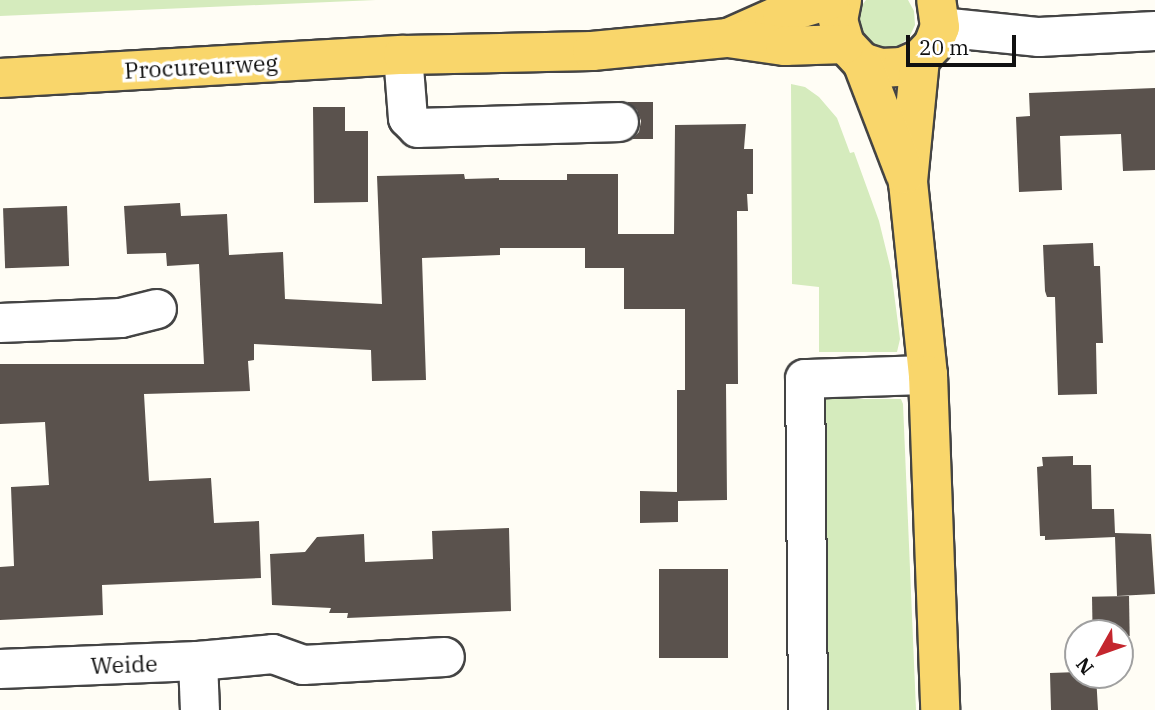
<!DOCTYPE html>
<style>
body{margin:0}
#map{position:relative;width:1155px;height:710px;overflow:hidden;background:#fffdf5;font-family:"IBM Plex Serif",serif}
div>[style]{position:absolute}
.green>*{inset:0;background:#d5ebbd}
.building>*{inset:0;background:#5a524d;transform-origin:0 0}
.roads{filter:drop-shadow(2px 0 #444) drop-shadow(-2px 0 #444) drop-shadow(0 2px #444) drop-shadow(0 -2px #444)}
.minor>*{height:38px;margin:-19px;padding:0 19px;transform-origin:19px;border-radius:19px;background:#fff}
.major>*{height:38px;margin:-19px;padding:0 19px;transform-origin:19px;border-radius:19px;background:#f9d66b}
span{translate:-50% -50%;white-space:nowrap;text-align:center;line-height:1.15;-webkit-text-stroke:7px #fff;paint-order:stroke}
.street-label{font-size:23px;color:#111}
.north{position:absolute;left:1064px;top:619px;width:70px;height:70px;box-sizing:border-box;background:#fff;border:2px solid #a0a0a0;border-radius:50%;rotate:230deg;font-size:19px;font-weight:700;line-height:28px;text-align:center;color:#111}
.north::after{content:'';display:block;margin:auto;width:24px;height:32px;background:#c4262e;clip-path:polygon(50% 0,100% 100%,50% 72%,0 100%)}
.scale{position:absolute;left:906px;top:35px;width:110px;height:32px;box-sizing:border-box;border:4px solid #111;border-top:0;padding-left:9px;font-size:21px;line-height:24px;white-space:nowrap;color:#111;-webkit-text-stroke:5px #fff;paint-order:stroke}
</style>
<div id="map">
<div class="green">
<i style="clip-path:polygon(0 0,376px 0,0 16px)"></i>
<i style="clip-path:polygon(866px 0,908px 0,914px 11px,915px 25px,909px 38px,898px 46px,885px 48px,872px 44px,862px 34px,858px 21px,860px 8px)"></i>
<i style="clip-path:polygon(791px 84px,805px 87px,819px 97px,837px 118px,850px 153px,854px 152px,879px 221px,891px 270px,900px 339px,897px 352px,819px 352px,819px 287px,792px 284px)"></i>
<i style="clip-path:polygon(821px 399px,901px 399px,903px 404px,916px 710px,822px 710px)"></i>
</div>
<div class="building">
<i style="clip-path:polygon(1155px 88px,1155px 170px,1123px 171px,1121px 134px,1060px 136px,1062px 190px,1019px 192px,1016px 117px,1030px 116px,1029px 93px)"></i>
<i style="clip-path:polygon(627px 102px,653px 102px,653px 139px,632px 139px,639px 132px,641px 121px,637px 110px)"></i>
<i style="clip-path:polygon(313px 107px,345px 107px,345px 131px,368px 131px,368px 202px,314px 203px)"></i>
<i style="clip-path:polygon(746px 124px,744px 149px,753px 149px,753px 194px,747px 194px,748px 211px,737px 211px,738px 384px,726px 384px,727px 500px,678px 501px,678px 522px,640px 523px,640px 491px,677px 492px,677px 390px,685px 390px,685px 309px,624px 309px,624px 268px,585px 268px,585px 248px,500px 248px,500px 255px,422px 258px,426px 380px,372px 381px,371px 350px,254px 344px,254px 360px,248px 361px,250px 391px,144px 394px,149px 481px,211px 478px,214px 523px,259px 521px,261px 578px,102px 585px,103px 615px,0 620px,0 567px,14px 566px,11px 487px,49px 485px,45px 422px,0 424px,0 364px,204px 364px,199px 264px,167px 266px,166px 253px,127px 254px,124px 206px,180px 203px,181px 216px,227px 214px,229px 255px,283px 252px,285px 299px,382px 304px,377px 176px,464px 174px,465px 179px,499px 178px,499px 180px,567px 180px,567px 174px,618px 174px,618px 234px,674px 234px,675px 125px)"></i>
<i style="left:67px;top:206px;width:60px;height:64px;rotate:88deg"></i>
<i style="clip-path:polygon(1093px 243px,1094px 266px,1100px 266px,1103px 343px,1096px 343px,1097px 394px,1058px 395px,1055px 297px,1047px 297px,1045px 291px,1043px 245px)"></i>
<i style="clip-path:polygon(1073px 456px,1073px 465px,1091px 465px,1092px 509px,1114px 509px,1115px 533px,1151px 534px,1155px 594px,1117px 596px,1115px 537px,1045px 540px,1045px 536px,1040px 536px,1037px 467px,1043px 466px,1042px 457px)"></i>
<i style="clip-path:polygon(509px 528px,511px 611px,347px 618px,348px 613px,329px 613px,331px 608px,272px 605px,270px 554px,305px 552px,317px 537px,364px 534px,365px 562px,433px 559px,432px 531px)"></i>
<i style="left:659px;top:569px;width:69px;height:89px"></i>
<i style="left:1129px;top:596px;width:40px;height:37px;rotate:89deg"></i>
<i style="clip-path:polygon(1078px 672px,1078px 675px,1096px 675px,1098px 710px,1051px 710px,1050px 673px)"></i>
</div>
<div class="roads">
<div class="minor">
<i style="left:940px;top:27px;width:100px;rotate:5.8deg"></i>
<i style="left:1039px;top:37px;width:116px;rotate:-3deg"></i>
<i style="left:403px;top:55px;width:63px;rotate:85.5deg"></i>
<i style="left:408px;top:118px;width:14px;rotate:45deg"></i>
<i style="left:418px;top:128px;width:201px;rotate:-1.7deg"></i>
<i style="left:0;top:323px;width:121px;rotate:-2.4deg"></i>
<i style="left:121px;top:318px;width:37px;rotate:-14deg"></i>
<i style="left:198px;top:661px;width:75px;rotate:-5.3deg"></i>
<i style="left:273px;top:654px;width:32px;rotate:20deg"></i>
<i style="left:303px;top:665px;width:142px;rotate:-3.2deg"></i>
<i style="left:0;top:669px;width:198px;rotate:-2.3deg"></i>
<i style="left:198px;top:661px;width:49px;rotate:87.7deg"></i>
<i style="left:808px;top:710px;width:331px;rotate:-90.5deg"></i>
<i style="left:805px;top:379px;width:123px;rotate:-1.9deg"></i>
</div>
<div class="major">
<i style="left:842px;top:0;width:20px;rotate:101deg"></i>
<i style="left:838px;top:20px;width:25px;rotate:74deg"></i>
<i style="left:845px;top:44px;width:25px;rotate:47deg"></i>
<i style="left:862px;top:62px;width:20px;rotate:18deg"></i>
<i style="left:881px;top:68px;width:21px;rotate:-3deg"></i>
<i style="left:902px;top:67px;width:20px;rotate:-24deg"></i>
<i style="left:920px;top:59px;width:19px;rotate:-47deg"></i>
<i style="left:933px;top:45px;width:19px;rotate:-69deg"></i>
<i style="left:940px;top:27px;width:27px;rotate:-98deg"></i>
<i style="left:728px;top:38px;width:59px;rotate:-24deg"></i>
<i style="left:782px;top:14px;width:49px;rotate:-16.6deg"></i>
<i style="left:920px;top:59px;width:124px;rotate:95.6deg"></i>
<i style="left:908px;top:182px;width:194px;rotate:84.1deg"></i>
<i style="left:928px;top:375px;width:335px;rotate:87.9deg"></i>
<i style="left:862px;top:62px;width:120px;rotate:69deg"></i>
<i style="left:0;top:78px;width:404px;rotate:-3.3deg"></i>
<i style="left:403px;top:55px;width:189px;rotate:-1.2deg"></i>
<i style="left:592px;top:51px;width:137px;rotate:-5.5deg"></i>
<i style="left:728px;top:38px;width:58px;rotate:8deg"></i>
<i style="left:785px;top:46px;width:60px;rotate:-1.9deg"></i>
</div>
</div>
<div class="street-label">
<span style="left:201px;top:66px;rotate:-3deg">Procureurweg</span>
<span style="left:124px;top:664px;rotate:-2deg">Weide</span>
</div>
<div class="north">N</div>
<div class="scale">20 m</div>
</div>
